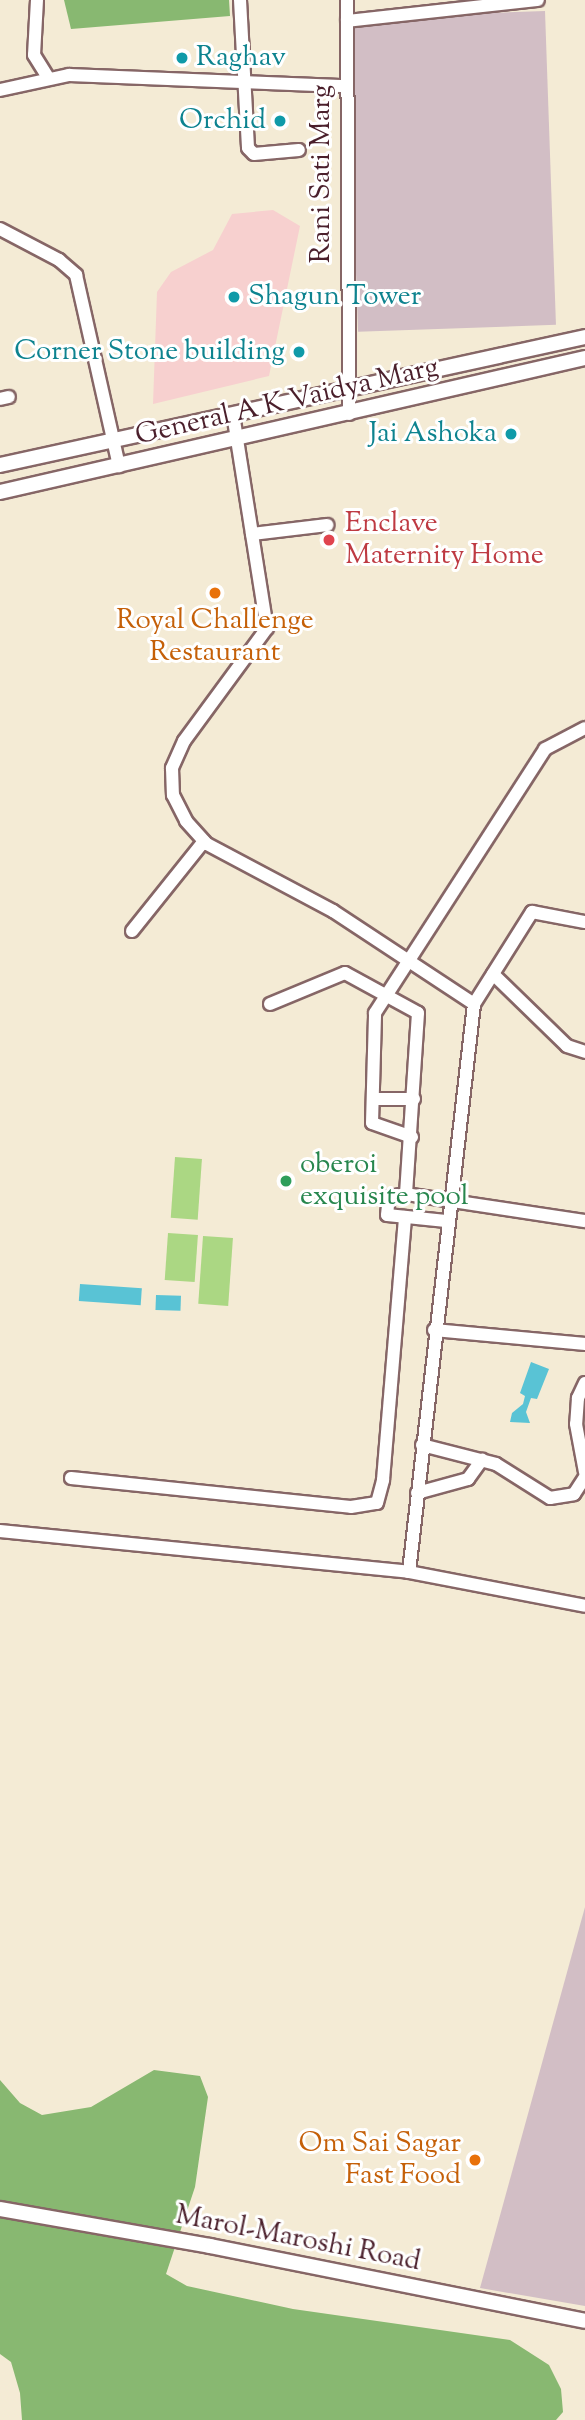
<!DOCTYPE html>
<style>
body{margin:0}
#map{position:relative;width:585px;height:2420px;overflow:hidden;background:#f4ebd5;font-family:"Sorts Mill Goudy",serif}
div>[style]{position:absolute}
.built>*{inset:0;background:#f7d0cf}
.industrial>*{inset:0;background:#d2bec5;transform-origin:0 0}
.green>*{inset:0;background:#abd783;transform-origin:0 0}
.forest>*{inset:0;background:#88b871}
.water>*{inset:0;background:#59c3d5;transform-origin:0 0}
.roads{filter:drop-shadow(2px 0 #866666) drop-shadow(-2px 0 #866666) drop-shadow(0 2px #866666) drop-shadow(0 -2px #866666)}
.minor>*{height:12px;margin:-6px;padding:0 6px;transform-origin:6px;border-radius:6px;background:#fff}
.major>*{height:14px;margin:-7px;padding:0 7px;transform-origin:7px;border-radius:7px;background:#fff}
.dots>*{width:19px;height:19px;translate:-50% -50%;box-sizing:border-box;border:4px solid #fff;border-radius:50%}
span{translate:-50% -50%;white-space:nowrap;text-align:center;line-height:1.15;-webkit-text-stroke:6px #fff;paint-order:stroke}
.culture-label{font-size:28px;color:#0d838f}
.left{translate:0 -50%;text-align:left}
.right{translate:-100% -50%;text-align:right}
.street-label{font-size:28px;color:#4a1f2b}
.health-label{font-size:28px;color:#be3a42}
.food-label{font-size:28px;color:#c56008}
.leisure-label{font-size:28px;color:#27864d}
</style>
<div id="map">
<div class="built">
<i style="clip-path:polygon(273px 210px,300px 226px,269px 376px,153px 404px,157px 292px,171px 272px,213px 250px,232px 214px)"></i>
</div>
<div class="industrial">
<i style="left:545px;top:11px;width:314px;height:198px;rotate:88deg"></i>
<i style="clip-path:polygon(585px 1907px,585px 2306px,480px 2288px)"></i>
</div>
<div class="green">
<i style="left:175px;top:1157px;width:27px;height:61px;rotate:4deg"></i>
<i style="left:168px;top:1233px;width:30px;height:47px;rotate:4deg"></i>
<i style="left:203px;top:1236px;width:30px;height:68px;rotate:4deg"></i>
</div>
<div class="forest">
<i style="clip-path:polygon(64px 0,229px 0,230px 16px,71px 29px)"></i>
<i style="clip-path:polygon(154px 2070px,200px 2076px,208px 2097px,195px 2187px,166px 2274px,187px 2286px,293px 2309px,510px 2340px,549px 2365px,561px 2389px,563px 2412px,556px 2420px,22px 2420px,20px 2393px,11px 2362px,0 2354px,0 2080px,20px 2103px,42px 2115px,91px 2107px)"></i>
</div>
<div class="water">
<i style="left:80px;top:1284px;width:62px;height:17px;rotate:4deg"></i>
<i style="left:156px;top:1295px;width:25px;height:15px;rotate:2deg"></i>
<i style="clip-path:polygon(531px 1362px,549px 1369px,537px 1399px,531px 1398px,526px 1412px,530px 1423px,510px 1422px,512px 1413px,523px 1404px,525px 1396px,520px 1393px)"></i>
</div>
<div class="roads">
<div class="minor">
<i style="left:37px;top:0;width:55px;rotate:93.1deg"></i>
<i style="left:34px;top:55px;width:25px;rotate:58deg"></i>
<i style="left:240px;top:0;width:148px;rotate:86.9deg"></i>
<i style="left:248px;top:148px;width:8px;rotate:45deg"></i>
<i style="left:254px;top:154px;width:45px;rotate:-5.1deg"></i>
<i style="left:347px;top:0;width:414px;rotate:89.7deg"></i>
<i style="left:347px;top:21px;width:192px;rotate:-6.3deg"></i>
<i style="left:0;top:90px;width:71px;rotate:-12.3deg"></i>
<i style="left:69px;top:75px;width:278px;rotate:2.3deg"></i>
<i style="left:0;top:229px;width:67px;rotate:27.7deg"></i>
<i style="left:59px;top:260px;width:23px;rotate:41deg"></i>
<i style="left:76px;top:275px;width:196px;rotate:77.3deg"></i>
<i style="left:0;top:399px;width:9px;rotate:-13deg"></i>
<i style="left:233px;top:414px;width:217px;rotate:81deg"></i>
<i style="left:267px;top:628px;width:140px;rotate:126.3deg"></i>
<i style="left:184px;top:741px;width:30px;rotate:114deg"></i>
<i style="left:172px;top:768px;width:27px;rotate:88deg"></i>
<i style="left:173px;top:795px;width:29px;rotate:63deg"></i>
<i style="left:186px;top:821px;width:31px;rotate:48deg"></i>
<i style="left:207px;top:844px;width:143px;rotate:28deg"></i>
<i style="left:333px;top:911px;width:169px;rotate:33.4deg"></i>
<i style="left:252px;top:534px;width:76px;rotate:-6.8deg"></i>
<i style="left:132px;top:931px;width:115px;rotate:-51.3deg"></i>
<i style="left:493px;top:974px;width:103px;rotate:44.2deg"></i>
<i style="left:567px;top:1046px;width:19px;rotate:18deg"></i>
<i style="left:270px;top:1004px;width:81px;rotate:-22.5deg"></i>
<i style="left:345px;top:973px;width:83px;rotate:28.7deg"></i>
<i style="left:418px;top:1013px;width:181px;rotate:93.8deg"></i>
<i style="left:374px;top:1099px;width:40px"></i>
<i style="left:412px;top:1137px;width:42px;rotate:-160.7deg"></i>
<i style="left:372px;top:1123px;width:110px;rotate:-88.4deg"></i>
<i style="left:375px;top:1013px;width:314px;rotate:-57.2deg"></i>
<i style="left:545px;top:749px;width:45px;rotate:-27.7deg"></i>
<i style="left:446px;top:1221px;width:59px;rotate:-174.2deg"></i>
<i style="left:387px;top:1215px;width:18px;rotate:-84deg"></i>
<i style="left:389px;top:1197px;width:17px;rotate:-10deg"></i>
<i style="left:406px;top:1194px;width:181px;rotate:8.6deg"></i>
<i style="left:434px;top:1330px;width:152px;rotate:5.3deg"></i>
<i style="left:585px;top:1383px;width:17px;rotate:115deg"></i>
<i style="left:578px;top:1398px;width:26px;rotate:94deg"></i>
<i style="left:576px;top:1424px;width:49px;rotate:79.4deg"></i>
<i style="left:422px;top:1445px;width:76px;rotate:14.4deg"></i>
<i style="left:496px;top:1464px;width:64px;rotate:32.2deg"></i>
<i style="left:550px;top:1498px;width:24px;rotate:-9deg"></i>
<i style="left:574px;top:1494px;width:20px;rotate:-57deg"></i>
<i style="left:71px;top:1478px;width:281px;rotate:5.9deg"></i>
<i style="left:351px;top:1507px;width:26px;rotate:-9deg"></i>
<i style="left:377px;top:1503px;width:24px;rotate:-75deg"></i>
<i style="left:383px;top:1480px;width:264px;rotate:-85.2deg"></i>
<i style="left:417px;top:1493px;width:53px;rotate:-15.4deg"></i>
<i style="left:468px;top:1479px;width:24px;rotate:-54deg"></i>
<i style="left:0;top:1531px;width:411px;rotate:5.7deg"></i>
<i style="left:409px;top:1572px;width:179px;rotate:10.9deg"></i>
<i style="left:409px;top:1572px;width:572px;rotate:-83.47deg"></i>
<i style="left:474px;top:1004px;width:109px;rotate:-57.8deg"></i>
<i style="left:532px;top:912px;width:54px;rotate:10.7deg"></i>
</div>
<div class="major">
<i style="left:0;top:465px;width:599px;rotate:-12.34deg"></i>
<i style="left:0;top:492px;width:600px;rotate:-12.9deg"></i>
<i style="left:0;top:2209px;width:213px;rotate:10deg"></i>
<i style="left:210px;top:2246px;width:382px;rotate:11.3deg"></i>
</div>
</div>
<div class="dots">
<i style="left:182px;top:58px;background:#0f9aa8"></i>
<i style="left:280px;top:121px;background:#0f9aa8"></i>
<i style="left:234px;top:297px;background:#0f9aa8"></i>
<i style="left:299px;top:352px;background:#0f9aa8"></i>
<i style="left:511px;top:434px;background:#0f9aa8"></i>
<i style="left:329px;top:540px;background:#e0444e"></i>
<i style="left:215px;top:593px;background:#e8710a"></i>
<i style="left:286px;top:1181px;background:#2e9e5b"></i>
<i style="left:475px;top:2160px;background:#e8710a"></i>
</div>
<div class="culture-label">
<span class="left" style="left:196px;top:58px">Raghav</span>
<span class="right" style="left:266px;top:121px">Orchid</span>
<span class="left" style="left:248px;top:297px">Shagun Tower</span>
<span class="right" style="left:285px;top:352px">Corner Stone building</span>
<span class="right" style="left:497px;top:434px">Jai Ashoka</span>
</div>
<div class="street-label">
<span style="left:322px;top:174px;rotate:-90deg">Rani Sati Marg</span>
<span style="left:287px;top:402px;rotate:-13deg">General A K Vaidya Marg</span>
<span style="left:298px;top:2239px;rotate:11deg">Marol-Maroshi Road</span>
</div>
<div class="health-label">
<span class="left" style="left:345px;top:540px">Enclave<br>Maternity Home</span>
</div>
<div class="food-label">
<span style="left:215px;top:637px">Royal Challenge<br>Restaurant</span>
<span class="right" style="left:461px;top:2160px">Om Sai Sagar<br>Fast Food</span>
</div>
<div class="leisure-label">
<span class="left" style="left:300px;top:1181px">oberoi<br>exquisite pool</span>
</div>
</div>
